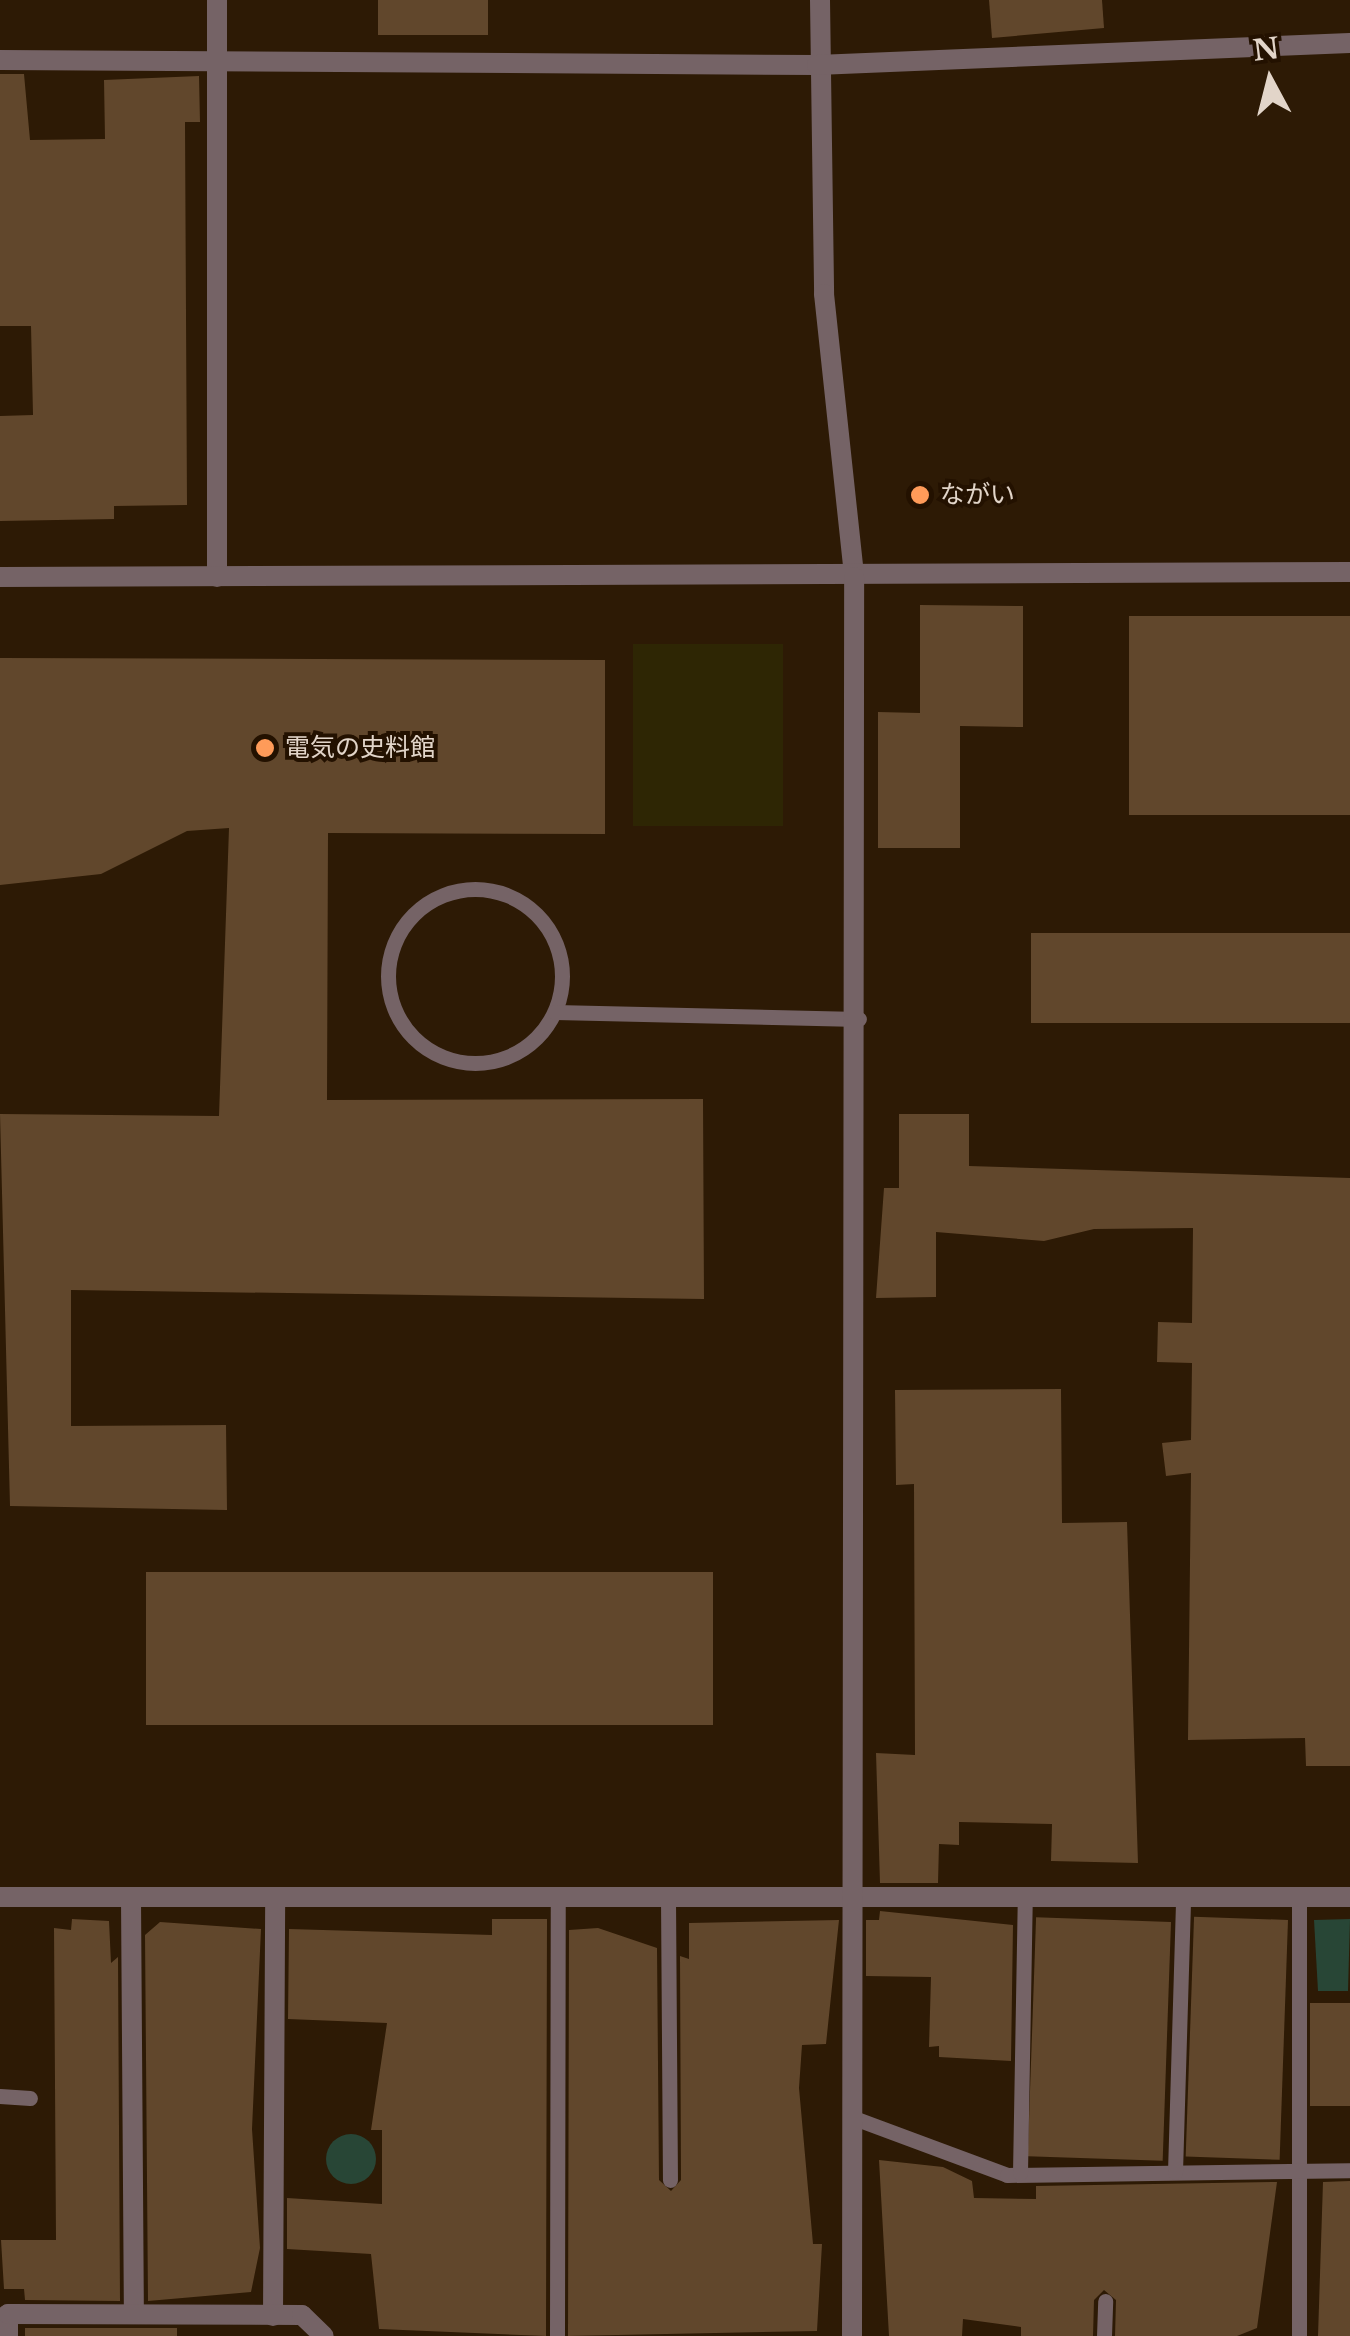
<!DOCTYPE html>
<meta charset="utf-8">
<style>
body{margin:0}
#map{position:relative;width:1350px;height:2336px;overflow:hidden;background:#2d1a05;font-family:"Libre Baskerville","Noto Sans JP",serif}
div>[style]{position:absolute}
.green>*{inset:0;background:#284636}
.round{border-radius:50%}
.sand>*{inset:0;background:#2e2604;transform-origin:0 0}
.building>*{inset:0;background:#61472c;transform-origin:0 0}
.service>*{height:15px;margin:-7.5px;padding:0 7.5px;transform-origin:7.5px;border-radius:7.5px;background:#756366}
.service>.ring{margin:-7.5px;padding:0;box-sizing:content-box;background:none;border:15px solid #756366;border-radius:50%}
.minor>*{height:20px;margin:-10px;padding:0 10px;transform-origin:10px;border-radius:10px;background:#756366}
.tertiary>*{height:20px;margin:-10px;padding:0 10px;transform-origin:10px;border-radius:10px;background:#756366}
.dots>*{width:28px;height:28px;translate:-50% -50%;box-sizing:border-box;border:5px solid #231100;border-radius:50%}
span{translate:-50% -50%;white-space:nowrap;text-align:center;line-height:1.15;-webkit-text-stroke:8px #231100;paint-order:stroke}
.poi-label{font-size:25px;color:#e2d5c9}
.left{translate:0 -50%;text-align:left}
.north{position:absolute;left:1220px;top:30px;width:100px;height:100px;-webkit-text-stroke:8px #231100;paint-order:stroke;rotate:353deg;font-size:28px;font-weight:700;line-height:40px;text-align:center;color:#e2d5c9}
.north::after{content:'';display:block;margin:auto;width:35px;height:45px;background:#e2d5c9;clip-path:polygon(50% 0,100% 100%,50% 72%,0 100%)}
</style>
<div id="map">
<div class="green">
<i style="clip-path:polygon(1350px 1919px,1348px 1991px,1318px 1991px,1314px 1920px)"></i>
<i class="round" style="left:326px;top:2134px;width:50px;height:50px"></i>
</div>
<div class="sand">
<i style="left:633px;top:644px;width:150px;height:182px"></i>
</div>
<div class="building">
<i style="left:378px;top:0;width:110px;height:35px"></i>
<i style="clip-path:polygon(989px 0,1102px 0,1104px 28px,992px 38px)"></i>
<i style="clip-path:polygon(0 74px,24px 74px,30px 140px,105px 139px,104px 80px,199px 76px,200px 122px,185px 122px,187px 505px,114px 506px,114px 519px,0 521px,0 416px,33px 415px,31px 326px,0 326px)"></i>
<i style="clip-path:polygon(920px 605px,1023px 606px,1023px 727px,960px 726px,960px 848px,878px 848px,878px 712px,920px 713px)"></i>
<i style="left:1350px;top:616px;width:199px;height:221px;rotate:90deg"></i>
<i style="clip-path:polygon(0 658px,605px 660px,605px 834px,328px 833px,327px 1100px,703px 1099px,704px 1299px,71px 1290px,71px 1426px,226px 1425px,227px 1510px,10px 1506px,0 1114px,219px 1116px,229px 828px,187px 831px,101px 874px,0 885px)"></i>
<i style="left:1350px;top:933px;width:90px;height:319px;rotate:90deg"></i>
<i style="clip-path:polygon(899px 1114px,969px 1114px,969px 1166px,1350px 1178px,1350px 1766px,1306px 1766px,1305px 1738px,1188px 1740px,1191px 1473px,1166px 1476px,1162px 1443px,1191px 1440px,1192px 1363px,1157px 1362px,1158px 1322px,1192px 1323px,1193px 1228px,1094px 1229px,1044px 1241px,936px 1232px,936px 1297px,876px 1298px,884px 1188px,899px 1188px)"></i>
<i style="clip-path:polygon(1061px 1389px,1062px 1523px,1127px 1522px,1138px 1863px,1051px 1861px,1052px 1824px,959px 1822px,959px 1845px,939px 1844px,938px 1883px,880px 1883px,876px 1753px,915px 1755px,914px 1484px,896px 1485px,895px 1390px)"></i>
<i style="left:713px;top:1572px;width:153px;height:567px;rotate:90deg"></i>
<i style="clip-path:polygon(880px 1911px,1013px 1925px,1011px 2061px,939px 2057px,939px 2046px,929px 2047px,931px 1977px,866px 1976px,866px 1920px,879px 1920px)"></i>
<i style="clip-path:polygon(72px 1919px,109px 1921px,111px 1963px,118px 1957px,120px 2301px,25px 2300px,24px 2289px,4px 2289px,1px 2240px,56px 2240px,54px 1928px,71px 1930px)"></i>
<i style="clip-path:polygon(492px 1919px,547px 1919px,546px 2336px,379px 2329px,371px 2254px,287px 2249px,287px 2198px,382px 2204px,382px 2130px,371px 2130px,387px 2023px,288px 2019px,289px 1929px,492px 1935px)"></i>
<i style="clip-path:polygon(839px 1920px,826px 2044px,802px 2045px,799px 2088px,813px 2244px,822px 2244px,817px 2331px,568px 2336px,569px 1930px,598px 1928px,657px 1948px,659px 2180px,671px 2191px,681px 2180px,680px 1956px,689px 1959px,689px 1923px)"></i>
<i style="left:1288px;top:1920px;width:240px;height:94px;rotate:92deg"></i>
<i style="clip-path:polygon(160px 1922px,261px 1929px,252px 2129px,260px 2248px,251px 2292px,148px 2301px,145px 1935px)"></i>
<i style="left:1171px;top:1922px;width:239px;height:135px;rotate:92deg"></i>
<i style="left:1310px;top:2003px;width:40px;height:103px"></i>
<i style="clip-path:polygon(879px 2160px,943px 2167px,972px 2181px,974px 2198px,1036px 2199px,1036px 2186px,1277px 2182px,1257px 2328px,1237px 2336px,1115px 2336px,1116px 2300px,1104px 2290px,1094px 2300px,1093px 2336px,1021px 2336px,1021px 2327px,963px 2319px,962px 2336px,889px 2336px)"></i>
<i style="clip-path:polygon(1350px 2181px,1350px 2336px,1318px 2336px,1323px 2182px)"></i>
<i style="left:25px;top:2328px;width:152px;height:8px"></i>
</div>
<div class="service">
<i class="ring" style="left:388px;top:889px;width:159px;height:159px"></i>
<i style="left:555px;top:1012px;width:304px;rotate:1.3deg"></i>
<i style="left:1299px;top:1897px;width:439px;rotate:90deg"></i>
<i style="left:668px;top:1898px;width:282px;rotate:89.6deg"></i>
<i style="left:0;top:2096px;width:30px;rotate:4deg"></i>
<i style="left:854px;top:2118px;width:163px;rotate:20.4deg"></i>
<i style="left:1007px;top:2175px;width:343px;rotate:-0.8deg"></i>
<i style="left:1175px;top:2172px;width:275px;rotate:-88.3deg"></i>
<i style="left:1020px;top:2173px;width:275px;rotate:-89deg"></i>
<i style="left:557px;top:2336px;width:438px;rotate:-89.9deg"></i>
<i style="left:1104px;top:2336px;width:35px;rotate:-88deg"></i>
</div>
<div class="minor">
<i style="left:820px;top:0;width:294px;rotate:89.2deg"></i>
<i style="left:824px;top:294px;width:285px;rotate:83.9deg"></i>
<i style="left:0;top:60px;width:817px;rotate:0.35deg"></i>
<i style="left:817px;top:65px;width:533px;rotate:-2.36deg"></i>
<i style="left:217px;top:577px;width:577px;rotate:-90deg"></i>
<i style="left:131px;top:1899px;width:415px;rotate:89.6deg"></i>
<i style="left:273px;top:2316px;width:418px;rotate:-89.7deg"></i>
<i style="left:8px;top:2336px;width:22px;rotate:-90deg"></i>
<i style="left:8px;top:2314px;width:294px;rotate:0.2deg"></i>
<i style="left:302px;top:2315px;width:30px;rotate:44deg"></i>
</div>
<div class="tertiary">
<i style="left:0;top:577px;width:1350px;rotate:-0.21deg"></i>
<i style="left:0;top:1897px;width:1350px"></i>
<i style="left:852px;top:2336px;width:1759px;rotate:-89.93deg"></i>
</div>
<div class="dots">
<i style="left:920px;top:495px;background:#ff9b59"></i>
<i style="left:265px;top:748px;background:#ff9b59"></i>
</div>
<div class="poi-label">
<span class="left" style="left:940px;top:495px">ながい</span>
<span class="left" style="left:285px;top:748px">電気の史料館</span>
</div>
<div class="north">N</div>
</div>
